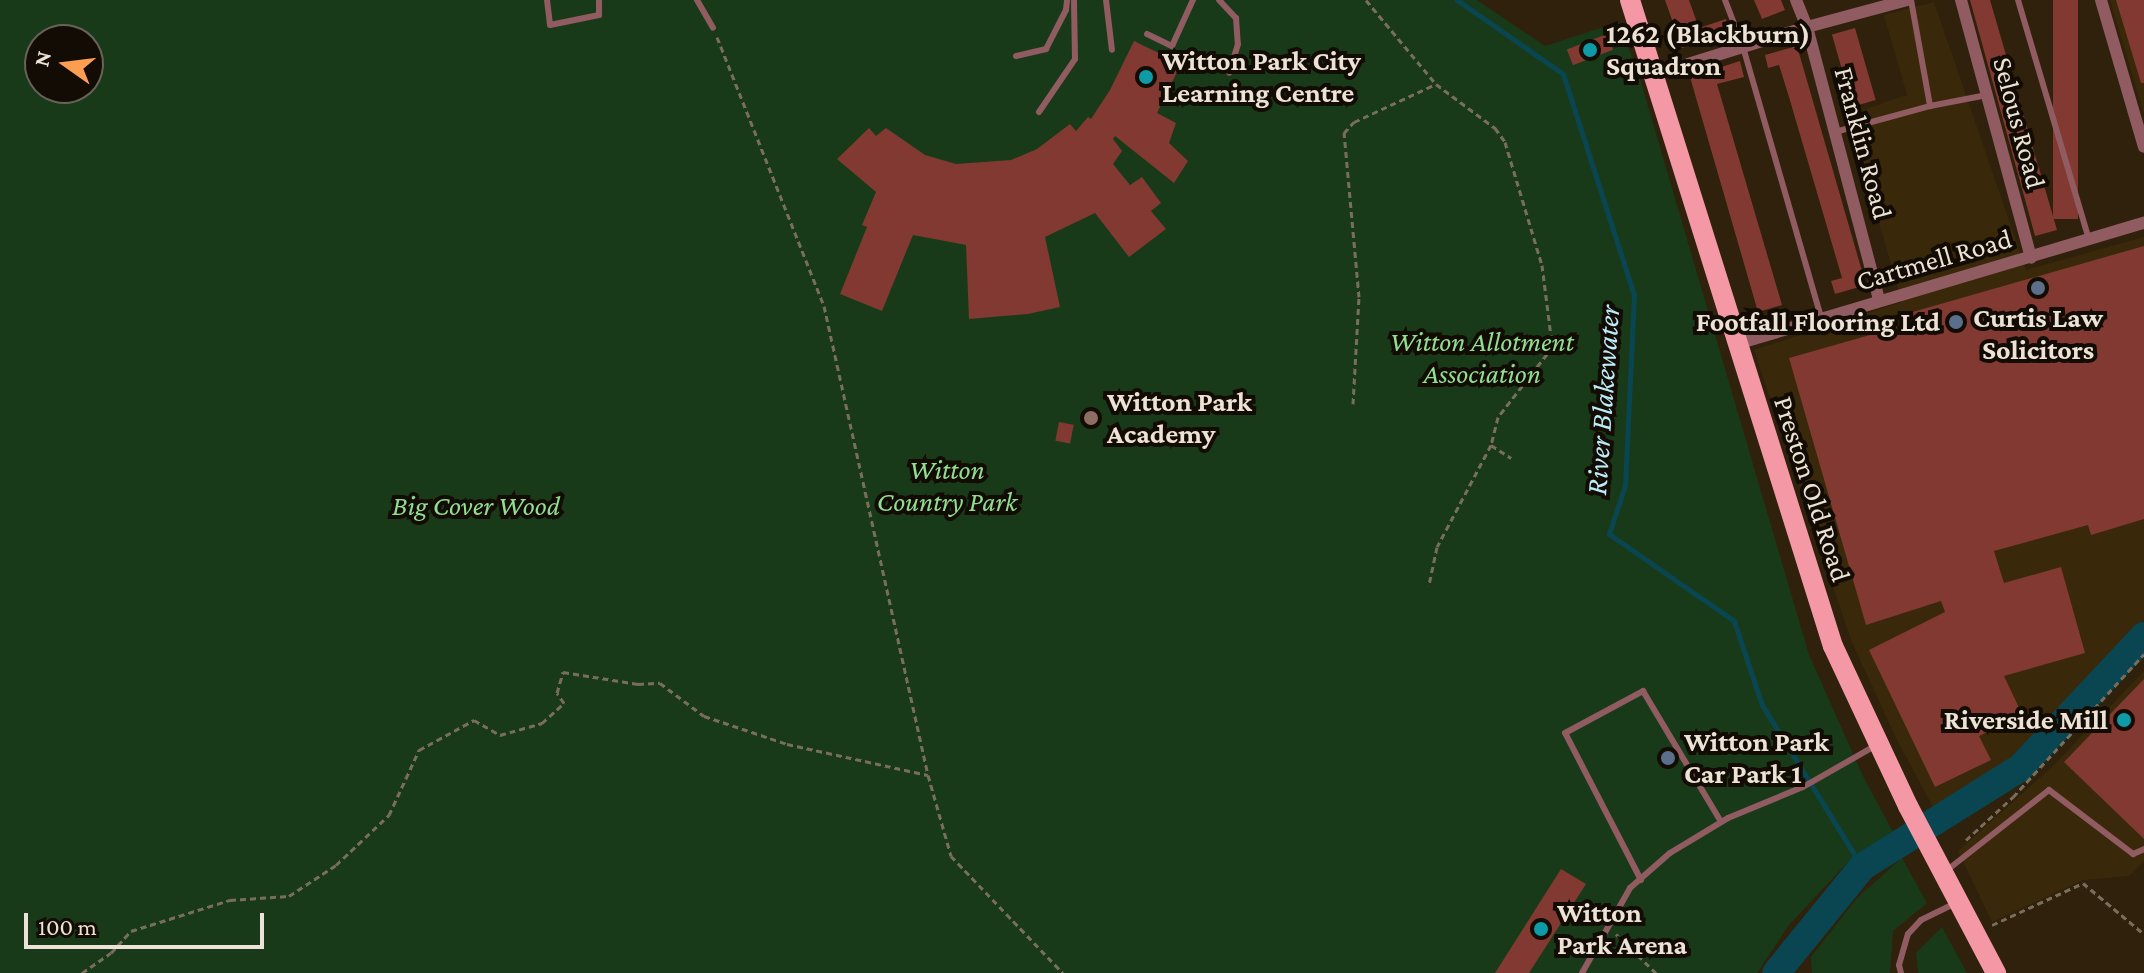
<!DOCTYPE html>
<style>
body{margin:0}
#map{position:relative;width:2144px;height:973px;overflow:hidden;background:#2f210b;font-family:"Crimson Pro",serif}
div>[style]{position:absolute}
.built>*{inset:0;background:#3a280a}
.green>*{inset:0;background:#193a19}
.stream>*{height:5px;margin:-2.5px;padding:0 2.5px;transform-origin:2.5px;border-radius:2.5px;background:#094652}
.river>*{height:28px;margin:-14px;padding:0 14px;transform-origin:14px;border-radius:14px;background:#094652}
.building>*{inset:0;background:#813931;transform-origin:0 0}
.path>*{height:3px;margin-top:-1.5px;transform-origin:0;background:repeating-linear-gradient(90deg,#796d5b 0 6px,transparent 0 10px)}
.lane>*{height:6px;margin:-3px;padding:0 3px;transform-origin:3px;border-radius:3px;background:#915b62}
.street>*{height:12px;margin:-6px;padding:0 6px;transform-origin:6px;border-radius:6px;background:#915b62}
.primary>*{height:20px;margin:-10px;padding:0 10px;transform-origin:10px;border-radius:10px;background:#f398a4}
.dots>*{width:22px;height:22px;translate:-50% -50%;box-sizing:border-box;border:4px solid #120c04;border-radius:50%}
span{translate:-50% -50%;white-space:nowrap;text-align:center;line-height:1.15;-webkit-text-stroke:8px #120c04;paint-order:stroke}
.poi-label{font-size:28px;color:#ece2d5;font-weight:700}
.left{translate:0 -50%;text-align:left}
.right{translate:-100% -50%;text-align:right}
.street-label{font-size:28px;color:#ece2d5}
.park-label{font-size:28px;color:#92de90;font-style:italic}
.water-label{font-size:30px;color:#bdedfa;font-style:italic}
.north{position:absolute;left:24px;top:24px;width:80px;height:80px;box-sizing:border-box;background:#120c04;border:2px solid #696258;border-radius:50%;rotate:284deg;font-size:22px;font-weight:700;line-height:32px;text-align:center;color:#ece2d5}
.north::after{content:'';display:block;margin:auto;width:28px;height:36px;background:#fb9e51;clip-path:polygon(50% 0,100% 100%,50% 72%,0 100%)}
.scale{position:absolute;left:24px;top:913px;width:240px;height:36px;box-sizing:border-box;border:4px solid #ece2d5;border-top:0;padding-left:10px;font-size:24px;line-height:28px;white-space:nowrap;color:#ece2d5;-webkit-text-stroke:6px #120c04;paint-order:stroke}
</style>
<div id="map">
<div class="built">
<i style="clip-path:polygon(2110px 0,2144px 0,2144px 116px,2143px 111px)"></i>
<i style="clip-path:polygon(1934px 2px,2026px 270px,2144px 237px,2144px 620px,2008px 760px,1934px 809px,1896px 738px,1851px 640px,1754px 350px,1902px 302px,1848px 115px,1907px 95px,1884px 15px)"></i>
<i style="clip-path:polygon(2144px 671px,2144px 861px,2129px 876px,2083px 880px,1992px 922px,1958px 851px,2052px 767px)"></i>
</div>
<div class="green">
<i style="clip-path:polygon(evenodd,0 0,1477px 0,1545px 46px,1619px 22px,1640px 79px,1809px 655px,1863px 776px,1894px 834px,1846px 864px,1789px 925px,1757px 973px,0 973px,0 0,40px 40px,88px 40px,88px 88px,40px 88px,40px 40px)"></i>
<i style="clip-path:polygon(1902px 858px,1927px 903px,1893px 931px,1890px 973px,1812px 973px,1811px 957px,1857px 898px)"></i>
<i style="clip-path:polygon(1942px 927px,1967px 973px,1918px 973px,1916px 953px)"></i>
</div>
<div class="stream">
<i style="left:1457px;top:0;width:129px;rotate:34.9deg"></i>
<i style="left:1563px;top:74px;width:232px;rotate:72.2deg"></i>
<i style="left:1634px;top:295px;width:190px;rotate:92.7deg"></i>
<i style="left:1625px;top:485px;width:52px;rotate:108.1deg"></i>
<i style="left:1609px;top:534px;width:152px;rotate:34.8deg"></i>
<i style="left:1734px;top:621px;width:89px;rotate:71.6deg"></i>
<i style="left:1762px;top:705px;width:190px;rotate:58.3deg"></i>
</div>
<div class="river">
<i style="left:1776px;top:973px;width:136px;rotate:-50.9deg"></i>
<i style="left:1862px;top:867px;width:186px;rotate:-32.1deg"></i>
<i style="left:2020px;top:768px;width:181px;rotate:-46.8deg"></i>
</div>
<div class="building">
<i style="clip-path:polygon(1665px 0,1689px 0,1699px 28px,1726px 19px,1730px 32px,1682px 48px)"></i>
<i style="clip-path:polygon(1754px 0,1781px 0,1785px 10px,1762px 19px)"></i>
<i style="clip-path:polygon(1970px 0,1990px 0,2057px 230px,2035px 236px)"></i>
<i style="left:2053px;top:0;width:25px;height:219px"></i>
<i style="clip-path:polygon(2116px 0,2144px 0,2144px 83px,2141px 83px)"></i>
<i style="left:1855px;top:28px;width:75px;height:24px;rotate:74deg"></i>
<i style="left:1607px;top:34px;width:17px;height:43px;rotate:69deg"></i>
<i style="clip-path:polygon(1134px 41px,1181px 64px,1157px 113px,1176px 123px,1169px 143px,1188px 161px,1174px 183px,1115px 136px,1113px 139px,1122px 151px,1113px 164px,1130px 185px,1142px 177px,1161px 203px,1151px 211px,1166px 229px,1129px 257px,1095px 213px,1045px 237px,1060px 307px,1028px 314px,969px 319px,966px 245px,913px 235px,882px 311px,840px 294px,867px 227px,862px 225px,876px 192px,837px 159px,869px 128px,876px 136px,886px 128px,925px 155px,956px 164px,1011px 160px,1037px 149px,1070px 124px,1076px 131px,1088px 117px,1091px 119px,1110px 90px)"></i>
<i style="clip-path:polygon(1797px 46px,1866px 285px,1835px 294px,1831px 281px,1842px 278px,1789px 97px,1779px 65px,1768px 68px,1765px 55px)"></i>
<i style="clip-path:polygon(1740px 61px,1744px 77px,1717px 84px,1782px 305px,1758px 312px,1690px 77px)"></i>
<i style="clip-path:polygon(2144px 246px,2144px 519px,2091px 535px,2088px 525px,1994px 551px,2004px 583px,2061px 567px,2085px 653px,2004px 676px,2023px 716px,1979px 736px,1991px 760px,1935px 787px,1869px 650px,1945px 612px,1941px 601px,1866px 625px,1789px 358px,1912px 323px,1909px 313px)"></i>
<i style="left:1059px;top:422px;width:15px;height:19px;rotate:11deg"></i>
<i style="clip-path:polygon(2144px 679px,2144px 839px,2064px 762px)"></i>
<i style="clip-path:polygon(1561px 869px,1586px 884px,1529px 973px,1495px 973px)"></i>
</div>
<div class="path">
<i style="left:1366px;top:0;width:109px;rotate:50.2deg"></i>
<i style="left:1436px;top:84px;width:74px;rotate:36.7deg"></i>
<i style="left:1495px;top:128px;width:17px;rotate:54deg"></i>
<i style="left:1505px;top:142px;width:128px;rotate:73.3deg"></i>
<i style="left:1542px;top:265px;width:72px;rotate:82.8deg"></i>
<i style="left:1551px;top:336px;width:18px;rotate:103deg"></i>
<i style="left:1547px;top:354px;width:80px;rotate:127.9deg"></i>
<i style="left:1498px;top:417px;width:29px;rotate:104deg"></i>
<i style="left:1491px;top:445px;width:115px;rotate:117.9deg"></i>
<i style="left:1437px;top:547px;width:40px;rotate:102deg"></i>
<i style="left:717px;top:37px;width:289px;rotate:68.3deg"></i>
<i style="left:824px;top:306px;width:480px;rotate:77.5deg"></i>
<i style="left:928px;top:775px;width:84px;rotate:74.1deg"></i>
<i style="left:951px;top:856px;width:162px;rotate:46.3deg"></i>
<i style="left:1353px;top:404px;width:107px;rotate:-86.8deg"></i>
<i style="left:1359px;top:297px;width:165px;rotate:-95.2deg"></i>
<i style="left:1344px;top:133px;width:15px;rotate:-48deg"></i>
<i style="left:1354px;top:122px;width:90px;rotate:-24.9deg"></i>
<i style="left:1491px;top:445px;width:24px;rotate:33deg"></i>
<i style="left:1966px;top:840px;width:64px;rotate:-42.5deg"></i>
<i style="left:2013px;top:797px;width:194px;rotate:-47.5deg"></i>
<i style="left:1992px;top:925px;width:100px;rotate:-24.8deg"></i>
<i style="left:2083px;top:883px;width:80px;rotate:39.9deg"></i>
<i style="left:1616px;top:934px;width:56px;rotate:44.3deg"></i>
<i style="left:82px;top:973px;width:35px;rotate:-35deg"></i>
<i style="left:111px;top:953px;width:30px;rotate:-48deg"></i>
<i style="left:131px;top:931px;width:104px;rotate:-17.4deg"></i>
<i style="left:230px;top:900px;width:59px;rotate:-3.9deg"></i>
<i style="left:289px;top:896px;width:56px;rotate:-33.4deg"></i>
<i style="left:336px;top:865px;width:73px;rotate:-43.3deg"></i>
<i style="left:389px;top:815px;width:72px;rotate:-65.2deg"></i>
<i style="left:419px;top:750px;width:63px;rotate:-28.6deg"></i>
<i style="left:474px;top:720px;width:30px;rotate:30deg"></i>
<i style="left:500px;top:735px;width:44px;rotate:-15.9deg"></i>
<i style="left:542px;top:723px;width:30px;rotate:-42deg"></i>
<i style="left:564px;top:703px;width:12px;rotate:-125deg"></i>
<i style="left:557px;top:693px;width:22px;rotate:-74deg"></i>
<i style="left:563px;top:672px;width:76px;rotate:9.1deg"></i>
<i style="left:638px;top:684px;width:22px;rotate:-3deg"></i>
<i style="left:660px;top:683px;width:55px;rotate:36.9deg"></i>
<i style="left:704px;top:716px;width:88px;rotate:18.6deg"></i>
<i style="left:787px;top:744px;width:144px;rotate:12.4deg"></i>
</div>
<div class="lane">
<i style="left:547px;top:0;width:25px;rotate:83deg"></i>
<i style="left:550px;top:25px;width:50px;rotate:-11.5deg"></i>
<i style="left:599px;top:15px;width:15px;rotate:-90deg"></i>
<i style="left:697px;top:0;width:32px;rotate:60deg"></i>
<i style="left:1106px;top:0;width:50px;rotate:83.2deg"></i>
<i style="left:1219px;top:0;width:25px;rotate:47deg"></i>
<i style="left:1236px;top:18px;width:26px;rotate:86deg"></i>
<i style="left:1238px;top:44px;width:30px;rotate:107deg"></i>
<i style="left:1725px;top:0;width:50px;rotate:69deg"></i>
<i style="left:1743px;top:47px;width:281px;rotate:73.9deg"></i>
<i style="left:1911px;top:0;width:108px;rotate:79.8deg"></i>
<i style="left:1930px;top:106px;width:58px;rotate:-10.9deg"></i>
<i style="left:2018px;top:0;width:250px;rotate:73.5deg"></i>
<i style="left:1147px;top:34px;width:28px;rotate:26deg"></i>
<i style="left:1172px;top:46px;width:51px;rotate:-65.5deg"></i>
<i style="left:1016px;top:56px;width:31px;rotate:-13deg"></i>
<i style="left:1046px;top:49px;width:44px;rotate:-62.9deg"></i>
<i style="left:1066px;top:10px;width:10px;rotate:-84deg"></i>
<i style="left:1039px;top:112px;width:64px;rotate:-55.8deg"></i>
<i style="left:1075px;top:59px;width:59px;rotate:-91deg"></i>
<i style="left:1835px;top:132px;width:98px;rotate:-15.3deg"></i>
<i style="left:1946px;top:871px;width:131px;rotate:-38.2deg"></i>
<i style="left:2049px;top:790px;width:106px;rotate:37.3deg"></i>
<i style="left:2133px;top:854px;width:12px;rotate:-24deg"></i>
<i style="left:1641px;top:880px;width:165px;rotate:-117.3deg"></i>
<i style="left:1565px;top:733px;width:89px;rotate:-28.3deg"></i>
<i style="left:1643px;top:691px;width:152px;rotate:59.2deg"></i>
<i style="left:1582px;top:973px;width:98px;rotate:-60.5deg"></i>
<i style="left:1630px;top:888px;width:53px;rotate:-41.2deg"></i>
<i style="left:1670px;top:853px;width:68px;rotate:-31.1deg"></i>
<i style="left:1728px;top:818px;width:81px;rotate:-22.5deg"></i>
<i style="left:1803px;top:787px;width:83px;rotate:-29.7deg"></i>
<i style="left:1901px;top:973px;width:8px;rotate:-104deg"></i>
<i style="left:1899px;top:965px;width:32px;rotate:-74deg"></i>
<i style="left:1908px;top:934px;width:19px;rotate:-47deg"></i>
<i style="left:1921px;top:920px;width:37px;rotate:-26deg"></i>
</div>
<div class="street">
<i style="left:1796px;top:0;width:29px;rotate:68deg"></i>
<i style="left:1807px;top:27px;width:281px;rotate:75.2deg"></i>
<i style="left:1961px;top:0;width:267px;rotate:74.8deg"></i>
<i style="left:2101px;top:0;width:153px;rotate:73.7deg"></i>
<i style="left:1656px;top:74px;width:158px;rotate:-17.3deg"></i>
<i style="left:1807px;top:27px;width:104px;rotate:-15.1deg"></i>
<i style="left:1737px;top:344px;width:425px;rotate:-16.6deg"></i>
</div>
<div class="primary">
<i style="left:1630px;top:0;width:677px;rotate:72.56deg"></i>
<i style="left:1833px;top:646px;width:177px;rotate:64.9deg"></i>
<i style="left:1908px;top:806px;width:189px;rotate:62.2deg"></i>
</div>
<div class="dots">
<i style="left:1590px;top:50px;background:#0f9aa8"></i>
<i style="left:1146px;top:77px;background:#0f9aa8"></i>
<i style="left:2038px;top:288px;background:#5c6f8a"></i>
<i style="left:1956px;top:322px;background:#5c6f8a"></i>
<i style="left:1091px;top:418px;background:#8d6e63"></i>
<i style="left:2124px;top:720px;background:#0f9aa8"></i>
<i style="left:1668px;top:758px;background:#5c6f8a"></i>
<i style="left:1541px;top:929px;background:#0f9aa8"></i>
</div>
<div class="poi-label">
<span class="left" style="left:1606px;top:50px">1262 (Blackburn)<br>Squadron</span>
<span class="left" style="left:1162px;top:77px">Witton Park City<br>Learning Centre</span>
<span style="left:2038px;top:334px">Curtis Law<br>Solicitors</span>
<span class="right" style="left:1940px;top:322px">Footfall Flooring Ltd</span>
<span class="left" style="left:1107px;top:418px">Witton Park<br>Academy</span>
<span class="right" style="left:2108px;top:720px">Riverside Mill</span>
<span class="left" style="left:1684px;top:758px">Witton Park<br>Car Park 1</span>
<span class="left" style="left:1557px;top:929px">Witton<br>Park Arena</span>
</div>
<div class="street-label">
<span style="left:2019px;top:123px;rotate:75deg">Selous Road</span>
<span style="left:1863px;top:143px;rotate:75deg">Franklin Road</span>
<span style="left:1934px;top:260px;rotate:-16deg">Cartmell Road</span>
<span style="left:1812px;top:489px;rotate:72deg">Preston Old Road</span>
</div>
<div class="park-label">
<span style="left:1482px;top:358px">Witton Allotment<br>Association</span>
<span style="left:947px;top:486px">Witton<br>Country Park</span>
<span style="left:476px;top:506px">Big Cover Wood</span>
</div>
<div class="water-label">
<span style="left:1603px;top:400px;rotate:-86deg">River Blakewater</span>
</div>
<div class="north">N</div>
<div class="scale">100 m</div>
</div>
